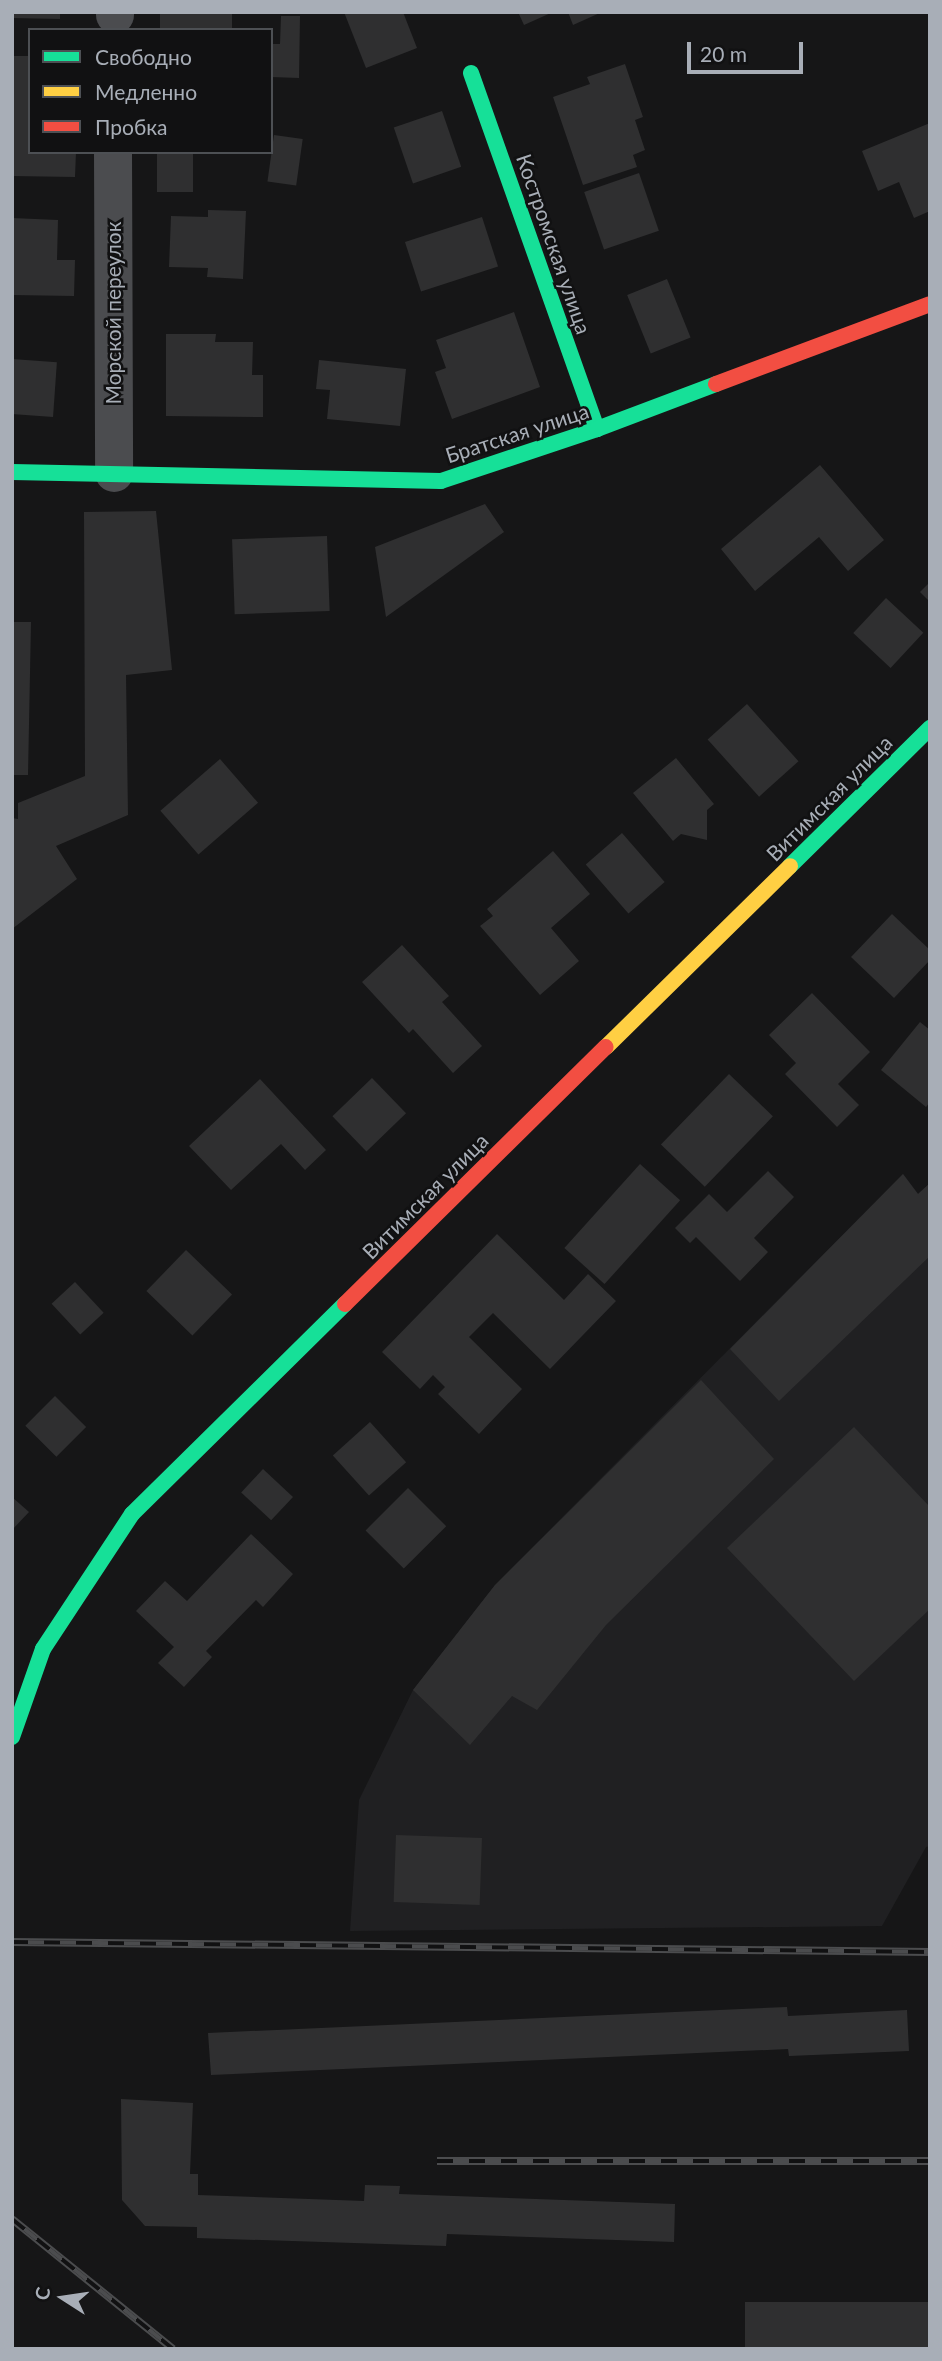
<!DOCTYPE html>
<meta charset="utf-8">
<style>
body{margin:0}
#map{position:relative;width:942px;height:2361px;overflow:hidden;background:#161617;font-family:Lato,sans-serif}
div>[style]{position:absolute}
.built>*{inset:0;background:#202022}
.building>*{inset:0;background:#2f2f30;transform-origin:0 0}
.street>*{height:38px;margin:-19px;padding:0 19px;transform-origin:19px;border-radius:19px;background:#4b4c4f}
.fast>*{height:16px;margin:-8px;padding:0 8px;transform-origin:8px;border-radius:8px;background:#16e098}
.slow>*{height:16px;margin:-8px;padding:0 8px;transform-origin:8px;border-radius:8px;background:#ffcf43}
.jam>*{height:16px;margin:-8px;padding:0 8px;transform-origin:8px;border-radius:8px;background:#f24e42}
.rail>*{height:8px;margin-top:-4px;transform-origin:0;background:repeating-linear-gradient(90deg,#111112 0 16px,#4b4c4e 0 32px);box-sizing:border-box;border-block:2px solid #4b4c4e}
span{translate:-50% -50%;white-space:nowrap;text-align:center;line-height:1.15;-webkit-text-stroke:5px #111112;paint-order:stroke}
.street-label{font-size:21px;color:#a8aeb7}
.frame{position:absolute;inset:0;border:14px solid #a8aeb7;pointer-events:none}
.legend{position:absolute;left:28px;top:28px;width:245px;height:126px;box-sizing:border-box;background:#111112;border:2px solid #4d5054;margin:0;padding:9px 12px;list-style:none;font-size:21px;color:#a8aeb7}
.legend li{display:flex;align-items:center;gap:14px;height:35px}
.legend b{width:35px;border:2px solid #4d5054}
.north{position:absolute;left:28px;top:2263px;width:70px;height:70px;-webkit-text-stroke:5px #111112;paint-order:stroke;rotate:282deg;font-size:19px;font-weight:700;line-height:28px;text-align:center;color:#a8aeb7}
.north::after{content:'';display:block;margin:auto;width:24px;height:32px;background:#a8aeb7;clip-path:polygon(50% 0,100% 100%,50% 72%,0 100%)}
.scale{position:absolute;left:687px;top:42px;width:116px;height:32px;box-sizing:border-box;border:4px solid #a8aeb7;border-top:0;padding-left:9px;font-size:21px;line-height:24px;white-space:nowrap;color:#a8aeb7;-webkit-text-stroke:5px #111112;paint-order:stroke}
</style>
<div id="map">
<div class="built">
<i style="clip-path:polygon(903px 1174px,918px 1194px,930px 1183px,930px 1846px,926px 1847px,882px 1926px,350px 1931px,359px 1800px,413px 1690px,495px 1585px)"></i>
</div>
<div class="building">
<i style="clip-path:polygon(12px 12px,60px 12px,60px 19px,12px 18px)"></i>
<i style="left:160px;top:12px;width:72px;height:18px"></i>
<i style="clip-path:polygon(344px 12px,403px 12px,417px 48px,366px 68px)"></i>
<i style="clip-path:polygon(518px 12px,553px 12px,524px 25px)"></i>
<i style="clip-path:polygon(568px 12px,602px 12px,573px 25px)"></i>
<i style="clip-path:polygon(281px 16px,300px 16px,299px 78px,271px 77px,271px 44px,280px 44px)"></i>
<i style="clip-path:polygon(12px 56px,30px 56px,30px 152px,76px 152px,75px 177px,12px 176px)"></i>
<i style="clip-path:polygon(625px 64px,643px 117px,635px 120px,645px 150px,633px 155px,637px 167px,583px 185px,553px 97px,590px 84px,587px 77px)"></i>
<i style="left:442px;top:111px;width:59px;height:51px;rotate:71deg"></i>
<i style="clip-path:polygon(930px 123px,930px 211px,914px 218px,899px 182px,878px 191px,862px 151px)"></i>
<i style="left:274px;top:135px;width:29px;height:47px;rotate:8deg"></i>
<i style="left:157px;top:152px;width:36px;height:40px"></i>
<i style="left:639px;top:173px;width:61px;height:58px;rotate:71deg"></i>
<i style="clip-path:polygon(208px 210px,246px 211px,243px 279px,207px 277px,208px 268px,169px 267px,171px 216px,208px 217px)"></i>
<i style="left:482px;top:217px;width:52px;height:81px;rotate:72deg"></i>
<i style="clip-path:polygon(12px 218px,58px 220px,57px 260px,75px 260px,74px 296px,12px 295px)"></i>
<i style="left:667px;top:279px;width:63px;height:43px;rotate:68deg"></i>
<i style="clip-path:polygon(514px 312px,540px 387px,452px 419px,435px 372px,446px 368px,436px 340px)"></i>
<i style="clip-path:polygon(166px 334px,216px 334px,215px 342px,253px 342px,252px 375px,263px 375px,263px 417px,166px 416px)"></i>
<i style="left:12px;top:359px;width:45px;height:55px;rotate:4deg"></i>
<i style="clip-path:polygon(319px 360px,406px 369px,400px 426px,327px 419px,330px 390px,316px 389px)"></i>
<i style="clip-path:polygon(820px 465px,884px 540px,848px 571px,819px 537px,755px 591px,721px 549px)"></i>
<i style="clip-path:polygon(485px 504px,504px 532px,386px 617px,375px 547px)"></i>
<i style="clip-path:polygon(156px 511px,172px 670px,126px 675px,128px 815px,56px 846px,77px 879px,12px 929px,12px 818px,18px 819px,18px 803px,85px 776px,84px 512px)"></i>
<i style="left:327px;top:536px;width:75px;height:95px;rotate:88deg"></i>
<i style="clip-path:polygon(930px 582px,930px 602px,920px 592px)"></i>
<i style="left:886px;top:598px;width:51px;height:48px;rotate:43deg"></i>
<i style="clip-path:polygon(12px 622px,31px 622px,28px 775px,12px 775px)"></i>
<i style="left:747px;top:704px;width:77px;height:53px;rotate:48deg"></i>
<i style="clip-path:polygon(676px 758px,714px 804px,707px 810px,707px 840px,681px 834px,673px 841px,633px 793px)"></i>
<i style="left:220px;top:759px;width:58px;height:79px;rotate:49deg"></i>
<i style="left:622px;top:833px;width:65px;height:48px;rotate:49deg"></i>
<i style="clip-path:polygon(553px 851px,590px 894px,551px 928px,579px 961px,540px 995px,480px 926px,493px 916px,487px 909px)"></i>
<i style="clip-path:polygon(892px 914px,930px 950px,930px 960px,894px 998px,851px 957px)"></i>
<i style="clip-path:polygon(402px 945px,449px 996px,442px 1002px,482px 1046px,453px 1073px,413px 1029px,409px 1033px,362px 982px)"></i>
<i style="clip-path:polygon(812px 993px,870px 1052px,838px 1084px,859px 1105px,837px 1127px,785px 1074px,796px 1063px,769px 1035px)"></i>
<i style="clip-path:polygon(920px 1022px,930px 1030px,930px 1102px,926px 1107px,881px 1070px)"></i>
<i style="left:729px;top:1074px;width:61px;height:98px;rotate:44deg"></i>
<i style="left:372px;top:1078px;width:49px;height:55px;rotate:46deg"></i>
<i style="clip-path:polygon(260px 1079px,326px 1150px,305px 1170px,281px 1144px,231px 1190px,189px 1146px)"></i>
<i style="left:640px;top:1164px;width:54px;height:113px;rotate:42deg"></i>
<i style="clip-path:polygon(768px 1171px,794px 1197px,754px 1238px,768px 1252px,740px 1281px,696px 1237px,690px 1243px,675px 1228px,709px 1194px,727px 1212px)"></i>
<i style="clip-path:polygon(903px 1174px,918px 1194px,930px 1183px,930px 1256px,779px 1401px,730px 1349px)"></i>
<i style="clip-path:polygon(497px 1234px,564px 1300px,588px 1274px,616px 1301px,550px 1369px,493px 1313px,469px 1337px,522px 1389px,479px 1434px,438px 1394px,445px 1387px,433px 1375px,420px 1389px,382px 1352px)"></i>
<i style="left:186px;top:1250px;width:64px;height:57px;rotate:44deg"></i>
<i style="left:75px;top:1282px;width:42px;height:32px;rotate:47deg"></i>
<i style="clip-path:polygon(701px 1380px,774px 1459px,606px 1625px,537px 1710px,512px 1696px,470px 1745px,413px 1690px,495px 1585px)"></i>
<i style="left:55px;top:1396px;width:44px;height:42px;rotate:45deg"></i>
<i style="left:370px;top:1422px;width:54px;height:50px;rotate:48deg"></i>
<i style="clip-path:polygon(854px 1427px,930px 1507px,930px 1609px,854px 1681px,727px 1548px)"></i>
<i style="left:263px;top:1469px;width:41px;height:32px;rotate:43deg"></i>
<i style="left:408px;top:1488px;width:54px;height:60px;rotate:45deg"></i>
<i style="clip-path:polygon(12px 1497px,29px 1512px,12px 1530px)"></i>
<i style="clip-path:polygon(251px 1534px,293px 1574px,263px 1607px,256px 1600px,206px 1651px,212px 1657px,184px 1687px,158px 1663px,174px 1647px,136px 1611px,165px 1581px,187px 1601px)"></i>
<i style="left:396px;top:1835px;width:86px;height:67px;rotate:2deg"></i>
<i style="clip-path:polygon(787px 2007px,788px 2016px,907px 2010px,909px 2051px,789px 2056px,788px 2049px,211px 2075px,208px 2033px)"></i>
<i style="clip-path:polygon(121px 2099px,193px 2103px,190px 2174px,198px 2174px,198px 2195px,364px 2201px,365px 2185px,400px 2186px,399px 2194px,675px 2204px,674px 2242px,447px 2234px,446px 2246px,197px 2238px,197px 2227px,145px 2226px,122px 2200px)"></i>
<i style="left:745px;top:2302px;width:185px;height:47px"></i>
</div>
<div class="street">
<i style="left:115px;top:15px;width:3px;rotate:-90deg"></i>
<i style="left:113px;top:152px;width:321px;rotate:89.8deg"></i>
</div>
<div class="fast">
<i style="left:471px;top:73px;width:378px;rotate:70.5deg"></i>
<i style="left:12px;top:472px;width:429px;rotate:1.2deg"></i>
<i style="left:441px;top:481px;width:164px;rotate:-18.4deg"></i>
<i style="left:597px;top:429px;width:127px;rotate:-20.7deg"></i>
<i style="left:790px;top:866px;width:197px;rotate:-44.6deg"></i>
<i style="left:12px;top:1737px;width:93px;rotate:-70.6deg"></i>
<i style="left:43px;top:1649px;width:162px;rotate:-56.6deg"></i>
<i style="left:132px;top:1514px;width:299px;rotate:-44.6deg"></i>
</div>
<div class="slow">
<i style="left:606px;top:1047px;width:258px;rotate:-44.5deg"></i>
</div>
<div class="jam">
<i style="left:716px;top:384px;width:228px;rotate:-20.5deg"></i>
<i style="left:345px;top:1304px;width:366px;rotate:-44.6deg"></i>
</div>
<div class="rail">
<i style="left:12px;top:1942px;width:918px;rotate:0.62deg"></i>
<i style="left:437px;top:2161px;width:493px"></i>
<i style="left:12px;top:2219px;width:207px;rotate:38.9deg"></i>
</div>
<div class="street-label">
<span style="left:554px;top:244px;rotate:71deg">Костромская улица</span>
<span style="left:113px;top:313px;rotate:-90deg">Морской переулок</span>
<span style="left:517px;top:433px;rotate:-18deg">Братская улица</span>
<span style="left:829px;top:798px;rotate:-45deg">Витимская улица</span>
<span style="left:425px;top:1196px;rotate:-45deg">Витимская улица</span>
</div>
<div class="frame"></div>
<ul class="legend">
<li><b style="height:9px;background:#16e098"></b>Свободно</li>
<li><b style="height:9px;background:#ffcf43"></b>Медленно</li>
<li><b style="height:9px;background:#f24e42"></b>Пробка</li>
</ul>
<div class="north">С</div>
<div class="scale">20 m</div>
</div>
